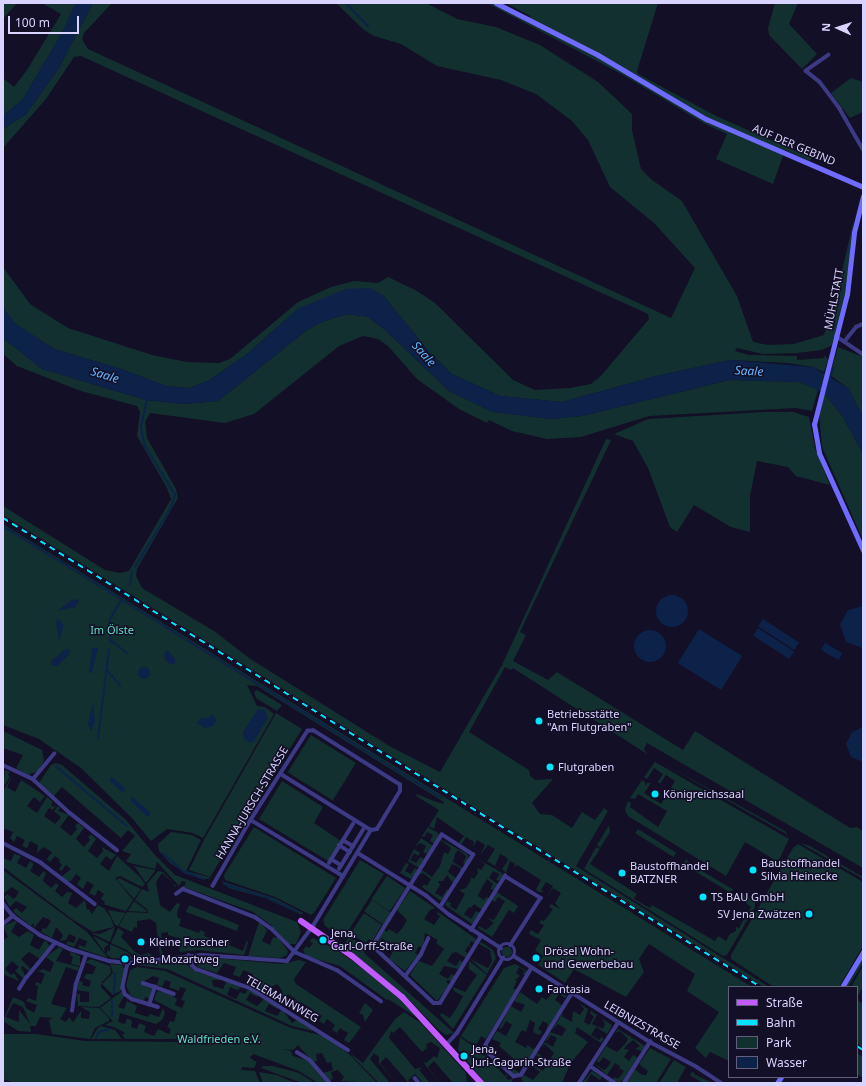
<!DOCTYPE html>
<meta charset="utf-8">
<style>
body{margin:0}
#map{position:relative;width:866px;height:1086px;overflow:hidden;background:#130f26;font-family:"Noto Sans",sans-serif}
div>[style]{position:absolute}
.green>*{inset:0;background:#12302f;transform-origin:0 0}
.round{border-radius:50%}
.water>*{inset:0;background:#0c2248;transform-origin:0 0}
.stream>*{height:1.5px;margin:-0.75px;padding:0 0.75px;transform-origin:0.75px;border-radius:0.75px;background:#0c2248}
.street>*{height:3.5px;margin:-1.75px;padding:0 1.75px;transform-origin:1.75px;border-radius:1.75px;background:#3d3a85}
.street>.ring{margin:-1.75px;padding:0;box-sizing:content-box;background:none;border:3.5px solid #3d3a85;border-radius:50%}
.secondary>*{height:5px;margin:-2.5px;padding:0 2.5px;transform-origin:2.5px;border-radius:2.5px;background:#6f6bff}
.primary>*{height:6px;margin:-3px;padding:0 3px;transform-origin:3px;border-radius:3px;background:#c25bff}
.rail>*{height:1.5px;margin-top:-0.75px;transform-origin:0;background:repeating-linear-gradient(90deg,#00e5ff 0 6px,transparent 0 11px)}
.dots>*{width:11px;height:11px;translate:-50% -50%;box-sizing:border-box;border:2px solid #130f26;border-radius:50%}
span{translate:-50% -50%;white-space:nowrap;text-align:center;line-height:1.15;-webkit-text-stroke:3px #130f26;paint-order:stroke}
.street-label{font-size:11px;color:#d9d4ff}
.park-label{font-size:11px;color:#5fe0c0}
.poi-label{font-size:11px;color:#d9d4ff}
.left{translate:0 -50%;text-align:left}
.right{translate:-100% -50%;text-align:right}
.water-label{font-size:12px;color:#62b6ff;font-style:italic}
.frame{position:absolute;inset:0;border:4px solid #d9d4ff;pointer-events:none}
.legend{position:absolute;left:728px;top:986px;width:130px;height:92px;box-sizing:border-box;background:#130f26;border:1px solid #625e7d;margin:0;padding:5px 7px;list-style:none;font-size:12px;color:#d9d4ff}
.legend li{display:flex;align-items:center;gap:8px;height:20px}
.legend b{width:20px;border:1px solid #625e7d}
.north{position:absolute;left:818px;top:8px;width:40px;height:40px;-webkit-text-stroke:3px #130f26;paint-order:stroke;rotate:273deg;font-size:11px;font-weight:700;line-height:16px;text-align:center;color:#d9d4ff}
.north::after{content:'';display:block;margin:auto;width:14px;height:18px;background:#d9d4ff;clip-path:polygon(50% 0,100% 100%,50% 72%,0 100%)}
.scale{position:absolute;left:8px;top:16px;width:71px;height:18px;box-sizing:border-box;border:2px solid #d9d4ff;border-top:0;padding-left:5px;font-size:12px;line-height:14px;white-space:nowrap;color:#d9d4ff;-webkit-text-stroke:3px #130f26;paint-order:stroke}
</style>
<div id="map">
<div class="green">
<i style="clip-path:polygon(3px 3px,17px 3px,3px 19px)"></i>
<i style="clip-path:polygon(42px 3px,76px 3px,63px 31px,23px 99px,3px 116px,3px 78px,14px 87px,27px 70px,61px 14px)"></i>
<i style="clip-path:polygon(93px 3px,112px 3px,84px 33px,82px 39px,88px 49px,671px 318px,695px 268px,654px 223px,610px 187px,588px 140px,572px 121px,536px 94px,501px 80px,437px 66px,401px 44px,374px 36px,364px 30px,336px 3px,426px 3px,457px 19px,496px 27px,540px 45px,598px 82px,632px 114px,632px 130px,641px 169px,652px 180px,682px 201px,737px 296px,753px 342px,768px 345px,794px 344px,824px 335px,834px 305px,854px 219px,845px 294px,832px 345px,822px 350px,797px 353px,763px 354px,737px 348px,735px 351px,749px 355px,797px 356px,797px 360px,824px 358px,825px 355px,828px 360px,824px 372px,813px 367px,788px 363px,730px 360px,656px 376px,562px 402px,500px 396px,452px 374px,429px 352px,383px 295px,299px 308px,247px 354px,208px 381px,189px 388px,166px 386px,121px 369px,54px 349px,14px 323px,3px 308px,3px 267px,30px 304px,68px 328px,152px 355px,187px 362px,219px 363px,230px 359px,298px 302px,331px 287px,354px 281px,378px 283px,388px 277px,417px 291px,435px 303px,513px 380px,535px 390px,570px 388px,591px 384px,600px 377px,649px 319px,648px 314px,81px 56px,74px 57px,46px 99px,3px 148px,3px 129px,26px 114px,59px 68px)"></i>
<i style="clip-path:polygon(487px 3px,500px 3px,526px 17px,532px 17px,506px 3px,658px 3px,637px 71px,638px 74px,718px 117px,812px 158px,810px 161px,785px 150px,773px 184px,716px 159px,727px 134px,705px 124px,625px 76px)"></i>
<i style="clip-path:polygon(775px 3px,798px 3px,789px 24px,817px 54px,802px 69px,769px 35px,768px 28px)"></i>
<i style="clip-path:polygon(851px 78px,863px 82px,863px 112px,850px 118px,831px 93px)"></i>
<i style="clip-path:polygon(348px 314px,368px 317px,384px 329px,449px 391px,493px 412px,510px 414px,550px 419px,582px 416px,729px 380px,800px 382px,818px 390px,812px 411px,796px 408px,649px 416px,581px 437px,547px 439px,512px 431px,489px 420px,487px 423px,459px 409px,417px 379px,388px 346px,378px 339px,363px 336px,339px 346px,254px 414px,225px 423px,150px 413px,145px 422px,147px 438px,176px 489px,178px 498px,137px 569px,136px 576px,142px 588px,214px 631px,249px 658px,391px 747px,440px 772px,502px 665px,606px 439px,611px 440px,520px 632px,526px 635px,513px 661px,548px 680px,557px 672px,683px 750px,695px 731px,850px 828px,857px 827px,863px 831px,863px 868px,647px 743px,644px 749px,647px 754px,513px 668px,511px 670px,505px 667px,469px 732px,529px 770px,530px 776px,535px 780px,553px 779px,532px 803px,540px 814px,552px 815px,572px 828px,582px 812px,595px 820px,604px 808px,608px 811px,576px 866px,769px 987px,764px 987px,3px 515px,3px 506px,105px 570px,120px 573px,129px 571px,171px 499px,167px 488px,137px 436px,140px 412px,137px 406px,81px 391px,17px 366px,3px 354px,3px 338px,42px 369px,146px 400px,184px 404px,218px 401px,307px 330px,324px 321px)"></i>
<i style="clip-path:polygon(838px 347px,863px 357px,863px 416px,848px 388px,830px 375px)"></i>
<i style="clip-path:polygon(824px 393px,843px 417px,863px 454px,863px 540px,822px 447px,819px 413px)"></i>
<i style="clip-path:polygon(763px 412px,793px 412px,809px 417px,815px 448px,830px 485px,796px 476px,788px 467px,757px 461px,750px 496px,750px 532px,731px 527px,694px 505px,677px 532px,670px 527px,648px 468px,633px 441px,614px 434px,648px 419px)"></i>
<i style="clip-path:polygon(3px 524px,752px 987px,729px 987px,729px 1061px,710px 1052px,706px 1058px,695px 1048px,719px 1012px,687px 991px,695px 974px,649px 944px,639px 959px,644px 972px,626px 997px,574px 969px,565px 983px,538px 965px,543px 956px,535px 950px,541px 940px,529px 934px,531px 930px,538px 934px,544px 925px,539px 923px,541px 920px,544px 921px,553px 909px,549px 907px,551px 904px,560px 909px,555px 903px,561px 893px,553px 888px,546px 898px,553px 886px,546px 882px,541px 890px,544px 892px,538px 892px,536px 889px,541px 880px,517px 865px,514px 867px,515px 864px,510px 861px,506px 873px,502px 869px,508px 860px,506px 857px,500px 854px,495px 866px,487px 861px,495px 849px,488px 845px,480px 855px,485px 845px,477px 840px,473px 847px,474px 842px,466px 837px,461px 845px,459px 842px,464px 836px,437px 817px,434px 829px,429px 826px,439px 810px,416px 796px,417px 794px,431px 800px,443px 804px,444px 802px,257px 686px,247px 685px,257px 706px,265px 707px,274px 714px,203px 838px,193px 833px,167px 829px,151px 841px,132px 818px,81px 768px,39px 739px,3px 725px)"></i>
<i style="clip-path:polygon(257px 690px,282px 705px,277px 711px,256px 698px,254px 692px)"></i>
<i style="clip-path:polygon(276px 713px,302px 729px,210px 877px,189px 870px,205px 838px)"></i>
<i style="clip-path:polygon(3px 731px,42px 750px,44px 761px,38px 771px,28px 775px,16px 768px,23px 755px,3px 748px)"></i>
<i style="left:311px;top:735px;width:53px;height:44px;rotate:32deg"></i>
<i style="clip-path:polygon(659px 761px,785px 831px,788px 835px)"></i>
<i style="clip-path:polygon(655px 762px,789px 839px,778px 862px,745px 842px,726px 876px,628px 816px,625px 810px,628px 801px,631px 803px,630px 807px,658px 827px,667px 811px,638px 794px,635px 799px,630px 798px,642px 780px,645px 782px,645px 786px,647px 783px,651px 783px,644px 793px,661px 804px,675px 781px,666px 775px,660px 784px,658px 782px,663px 774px,654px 768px,647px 779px,644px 777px)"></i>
<i style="clip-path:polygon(56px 763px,62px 765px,126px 820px,154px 854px,175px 875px,297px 922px,301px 932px,296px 944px,289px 944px,271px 925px,253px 912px,184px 887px,186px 882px,182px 881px,179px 886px,157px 862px,155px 869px,130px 863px,126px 861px,131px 854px,122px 851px,135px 836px,128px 830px,121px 838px,62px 787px,53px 797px,39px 783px,51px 765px)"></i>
<i style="clip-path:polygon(5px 770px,10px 772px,8px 775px,10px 777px,3px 787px)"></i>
<i style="clip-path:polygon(13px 774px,7px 787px,15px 792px,21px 780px,45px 796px,40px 802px,34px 797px,27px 806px,37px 813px,47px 797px,53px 802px,51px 805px,53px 807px,56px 805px,53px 810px,49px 808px,44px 816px,55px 824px,61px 817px,54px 811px,58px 806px,60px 808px,58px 811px,69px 815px,60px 827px,71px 836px,77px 829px,75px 826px,78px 823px,84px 828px,76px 839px,84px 847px,90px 840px,88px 837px,91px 834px,96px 839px,88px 851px,97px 858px,103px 851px,102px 847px,116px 855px,111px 860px,106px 856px,100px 864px,109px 871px,117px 856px,140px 877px,145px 884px,142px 887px,120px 876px,115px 878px,133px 900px,126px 911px,99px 903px,104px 904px,105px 902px,101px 899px,104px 894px,98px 890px,95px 896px,89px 893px,94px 885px,87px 881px,83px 889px,80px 887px,77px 884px,81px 878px,76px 874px,71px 881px,66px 881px,61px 877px,71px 869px,66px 865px,61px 871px,59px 869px,62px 865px,59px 862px,60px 860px,55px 856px,50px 862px,47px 859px,52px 852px,43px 847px,37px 853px,38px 845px,30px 841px,27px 848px,22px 846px,25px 840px,17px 836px,14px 842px,10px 838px,13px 832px,3px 828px,3px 791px)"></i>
<i style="clip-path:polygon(282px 781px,323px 807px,314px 823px,341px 841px,328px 861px,259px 819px)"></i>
<i style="clip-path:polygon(609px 825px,610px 832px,600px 848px,597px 845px)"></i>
<i style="clip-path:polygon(254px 827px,336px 878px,314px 913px,311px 915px,275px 897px,225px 880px,224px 875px)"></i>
<i style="clip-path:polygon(428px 827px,438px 833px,439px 837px,434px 844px,430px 841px,433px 835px,427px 832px,424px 837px,422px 836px)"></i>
<i style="left:638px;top:829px;width:45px;height:5px;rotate:32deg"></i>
<i style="clip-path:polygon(171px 832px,192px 835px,201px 840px,186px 871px,212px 878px,205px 879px,186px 874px,170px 863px,159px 851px,158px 844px)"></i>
<i style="clip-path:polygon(421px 838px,433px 846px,427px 854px,423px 852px,426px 846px,420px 843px,415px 847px)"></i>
<i style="clip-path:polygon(442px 840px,467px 854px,469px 859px,465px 864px,463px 863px,466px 857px,465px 855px,458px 850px,455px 854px,453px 862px,464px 869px,462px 872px,459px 867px,452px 864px,448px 872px,457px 879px,454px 884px,447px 875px,443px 881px,438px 881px,440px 885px,435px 893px,442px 897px,447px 889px,449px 891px,441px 901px,422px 887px,424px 884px,427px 886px,431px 879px,423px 873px,418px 875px,422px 870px,432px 877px,440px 866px,444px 852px,448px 854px,451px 848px,442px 841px,438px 843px)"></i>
<i style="clip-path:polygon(800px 843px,810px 846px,863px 877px,863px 879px)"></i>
<i style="clip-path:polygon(798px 844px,863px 882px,863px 946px,839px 987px,774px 987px,731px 959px,731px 955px,793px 848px)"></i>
<i style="clip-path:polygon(596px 847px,600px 849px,590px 864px,637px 894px,634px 899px,650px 908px,652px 905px,715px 941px,718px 936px,726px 941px,730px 934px,736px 931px,736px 927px,739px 928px,751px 907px,741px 899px,737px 901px,740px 893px,755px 902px,755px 907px,727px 955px,723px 956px,584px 869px)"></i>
<i style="clip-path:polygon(414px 849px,420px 853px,418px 856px,414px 853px,410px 860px,416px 863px,420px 857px,424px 859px,419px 868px,408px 861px)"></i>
<i style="clip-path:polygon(14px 854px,21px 856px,17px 863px,26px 868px,30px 861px,34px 864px,30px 871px,39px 877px,43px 871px,46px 873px,43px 881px,51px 888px,56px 883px,59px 885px,55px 891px,62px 897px,67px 892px,72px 893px,68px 903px,76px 908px,85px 900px,87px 910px,89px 909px,92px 914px,98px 905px,104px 908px,111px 918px,114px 927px,93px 932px,72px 919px,3px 867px,3px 858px,11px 861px)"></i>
<i style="clip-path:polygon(478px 859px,502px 873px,503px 876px,499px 881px,496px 880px,499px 874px,493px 871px,489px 878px,498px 884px,495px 890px,490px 889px,493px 884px,487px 879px,482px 887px,478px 896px,484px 900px,486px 897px,489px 898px,482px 910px,474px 904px,471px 908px,469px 907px,464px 914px,471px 919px,476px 911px,480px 913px,472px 924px,445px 905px,447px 901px,451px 903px,450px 906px,456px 910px,465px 894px,459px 890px,466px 888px,471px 880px,470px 877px,474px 879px,478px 873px,477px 868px,481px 870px,485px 864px)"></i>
<i style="clip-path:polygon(686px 859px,692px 865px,734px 890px,729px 892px,683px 864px)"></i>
<i style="clip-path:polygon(360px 860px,384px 874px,343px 939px,325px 926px,323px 920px)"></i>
<i style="clip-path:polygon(406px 863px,409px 864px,405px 871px,411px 874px,415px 868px,418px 870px,411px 879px,400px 873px)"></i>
<i style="clip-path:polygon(134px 866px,155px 870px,155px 871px,146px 883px)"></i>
<i style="clip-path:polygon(3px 870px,87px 932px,108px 958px,78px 948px,79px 945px,85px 947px,87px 941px,79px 938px,74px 947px,66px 944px,68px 941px,74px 943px,76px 937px,69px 934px,66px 940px,60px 941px,63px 935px,56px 927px,52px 938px,41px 932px,43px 928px,46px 929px,51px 921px,48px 919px,43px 917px,34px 928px,34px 923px,31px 926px,16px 914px,13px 911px,16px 908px,22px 913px,27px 907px,16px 901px,10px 907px,8px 904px,4px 897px,7px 894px,14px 899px,19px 892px,12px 887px,3px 894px)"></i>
<i style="clip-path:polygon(158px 871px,163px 872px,176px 886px,174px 887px,174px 884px,162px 873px,156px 882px,160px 905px,170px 912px,177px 903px,180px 904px,177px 913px,178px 918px,181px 919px,179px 926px,199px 933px,200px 930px,205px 932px,204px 936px,217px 941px,224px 942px,231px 939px,229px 945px,243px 951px,247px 940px,248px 943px,244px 955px,198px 950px,180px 952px,179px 949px,182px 939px,168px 935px,168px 932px,161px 933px,162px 938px,158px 938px,163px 955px,160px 956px,156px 923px,150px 919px,137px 921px,137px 928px,134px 927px,132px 932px,119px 926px,127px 912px,148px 913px,147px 909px,135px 900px,142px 889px,149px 892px,147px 884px)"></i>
<i style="left:387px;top:876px;width:22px;height:28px;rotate:34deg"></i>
<i style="clip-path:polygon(119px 878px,141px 889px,134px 899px,117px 880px)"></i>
<i style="clip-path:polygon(221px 881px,274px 898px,303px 913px,302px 915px,265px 898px,229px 888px)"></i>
<i style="clip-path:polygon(410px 891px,435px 908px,430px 910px,424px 919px,434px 925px,440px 916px,437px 914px,438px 912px,476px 939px,475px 943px,471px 941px,469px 945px,471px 948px,468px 946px,465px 951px,468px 954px,466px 958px,456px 952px,452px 953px,447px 961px,456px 966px,460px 960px,463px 963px,459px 969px,444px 966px,439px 974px,448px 979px,451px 974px,455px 976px,452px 982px,448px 980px,446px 982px,450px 985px,437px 1001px,410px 975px,419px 961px,432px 966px,444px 949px,436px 943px,438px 940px,425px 933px,423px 948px,419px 946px,415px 953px,418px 955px,405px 971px,389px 959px,395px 948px,382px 938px,377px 945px,375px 944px,384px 930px,387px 932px,389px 929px,397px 934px,403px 927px,407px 920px,397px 910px)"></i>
<i style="clip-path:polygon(497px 892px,518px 906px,514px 913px,509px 910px,492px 937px,478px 928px,479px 926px,486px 930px,494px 923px,487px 918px,494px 920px,505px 901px,498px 897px,495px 902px,492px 900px)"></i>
<i style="left:372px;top:900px;width:23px;height:14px;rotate:34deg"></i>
<i style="clip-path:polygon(134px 901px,146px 910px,147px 912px,128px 911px)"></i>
<i style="clip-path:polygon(189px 905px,239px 925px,237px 931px,186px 912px)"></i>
<i style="clip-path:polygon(108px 910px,126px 913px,118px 926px,115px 925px)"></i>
<i style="clip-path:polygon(364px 913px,382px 925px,372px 941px,369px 939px,366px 943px,350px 934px)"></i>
<i style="clip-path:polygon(15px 921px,17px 922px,11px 932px,19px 937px,28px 931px,34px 935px,30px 945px,39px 950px,45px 940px,50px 946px,40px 959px,29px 952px,21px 959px,31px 969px,29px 971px,22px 966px,21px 968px,25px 975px,23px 978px,15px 971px,19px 967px,12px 961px,5px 969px,11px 975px,14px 973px,19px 981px,3px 974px,3px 940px,8px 937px,3px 926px)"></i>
<i style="clip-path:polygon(259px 922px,267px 930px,262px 941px,270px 945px,273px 937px,278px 938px,288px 951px,287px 955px,280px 958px,248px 956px)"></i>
<i style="clip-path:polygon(115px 927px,110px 942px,91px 933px,100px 934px)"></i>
<i style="clip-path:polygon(118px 928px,124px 932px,121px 937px,135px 952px,141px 955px,149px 953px,153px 956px,137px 959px,127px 950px,111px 943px)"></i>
<i style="clip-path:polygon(93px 936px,109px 944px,104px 948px,105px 953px)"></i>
<i style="clip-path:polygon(349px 937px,368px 947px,364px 953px,454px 1033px,446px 1035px,440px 1031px,407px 998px,343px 945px)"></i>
<i style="clip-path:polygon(313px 938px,335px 949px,358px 965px,405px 1003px,419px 1019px,388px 999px,387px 1000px,340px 966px,306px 956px,303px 950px,306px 946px,309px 948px,313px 943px,309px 941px)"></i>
<i style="clip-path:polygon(481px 942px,493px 950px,496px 958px,487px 974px,470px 959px,488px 968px,492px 961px,490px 950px,479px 944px)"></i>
<i style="clip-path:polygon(110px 944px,127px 952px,134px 959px,111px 958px,106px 954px,108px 950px,110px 951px)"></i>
<i style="clip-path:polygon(evenodd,59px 947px,63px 949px,56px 961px,79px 967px,78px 971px,66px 967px,51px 1004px,67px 1008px,60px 1019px,66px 1022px,69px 1017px,73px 1022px,81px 1011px,81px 1018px,89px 1019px,90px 1012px,81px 1007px,99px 1008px,109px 1018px,109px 1021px,95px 1028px,90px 1039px,52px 1034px,49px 1020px,53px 1018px,40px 1017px,36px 1026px,30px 1026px,31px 1032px,18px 1031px,3px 1021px,13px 997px,24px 1002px,26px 1008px,34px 1013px,37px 1005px,26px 1001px,28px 998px,36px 1001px,38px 986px,35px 985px,36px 982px,41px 984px,45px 974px,38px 971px,43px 969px,50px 972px,54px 963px,46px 957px,59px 947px,13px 1003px,23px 1007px,30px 1024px,19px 1010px,19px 1022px,6px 1017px,13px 1003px)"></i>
<i class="round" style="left:502px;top:947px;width:10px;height:10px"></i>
<i style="clip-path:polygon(71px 952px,80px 956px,80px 966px,71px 964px,73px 957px,70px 955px)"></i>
<i style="clip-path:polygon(203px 957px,281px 964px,299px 960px,306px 962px,294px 979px,296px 984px,361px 1027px,349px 1043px,344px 1040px,348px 1033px,340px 1028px,337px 1033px,332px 1030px,335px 1025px,327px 1019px,324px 1024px,319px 1021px,322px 1016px,301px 1002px,298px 1007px,293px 1004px,296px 999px,288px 994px,284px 1000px,279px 997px,282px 990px,277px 984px,271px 987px,268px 986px,264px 993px,252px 987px,253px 974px,243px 970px,240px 977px,233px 975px,236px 967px,224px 963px,217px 973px,198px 967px,195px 960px)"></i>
<i style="clip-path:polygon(863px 958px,863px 963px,848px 987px,845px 987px)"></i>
<i style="clip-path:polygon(91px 959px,110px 966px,111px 973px,102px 982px,101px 987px,111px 998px,99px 1007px,78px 1006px,77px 994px,80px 994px,80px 1002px,89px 1002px,89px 992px,77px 990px,79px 981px,83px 982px,82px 985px,89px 987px,91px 981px,84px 978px,86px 974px,93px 974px,96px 967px,85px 962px)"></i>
<i style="clip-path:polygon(180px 959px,195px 971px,222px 980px,212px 980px,213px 986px,223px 989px,227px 980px,242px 987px,237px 990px,230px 987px,227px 995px,236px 999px,240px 992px,245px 994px,248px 989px,259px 995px,257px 997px,250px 993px,246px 1000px,257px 1006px,265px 998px,278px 1007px,277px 1009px,269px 1004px,265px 1011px,277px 1016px,282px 1009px,292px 1023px,298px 1019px,317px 1032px,292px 1026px,167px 969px,137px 965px)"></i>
<i style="clip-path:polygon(469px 961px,487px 975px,453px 1029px,440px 1015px,441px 1013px,450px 1018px,459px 1004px,463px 996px,454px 991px,453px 987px,465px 992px,477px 975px,469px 969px)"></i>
<i style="clip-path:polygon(110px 964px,122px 965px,125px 970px,122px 990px,113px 995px,102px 984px,113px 973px)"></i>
<i style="clip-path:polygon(515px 964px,527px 971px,526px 976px,523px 974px,525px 971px,519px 967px,516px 973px,520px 976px,515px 980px,517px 981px,513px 989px,517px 989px,486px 1039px,481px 1036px,477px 1044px,469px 1042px,461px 1036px,504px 968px)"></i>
<i style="clip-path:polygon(863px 966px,863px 987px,857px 997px,857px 987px,851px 987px)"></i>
<i style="clip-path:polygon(137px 967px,165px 971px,291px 1028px,324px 1036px,350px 1055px,377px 1083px,341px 1081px,344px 1077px,338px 1070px,331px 1072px,333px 1079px,330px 1080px,323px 1073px,333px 1070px,331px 1062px,327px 1063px,322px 1053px,316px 1054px,317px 1061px,313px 1062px,298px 1045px,293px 1050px,283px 1049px,291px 1051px,293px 1056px,309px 1061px,328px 1083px,318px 1083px,299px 1071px,253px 1054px,250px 1058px,257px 1062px,254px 1068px,242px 1067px,241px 1070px,255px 1071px,260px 1083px,15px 1083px,3px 1079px,3px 1034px,36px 1034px,85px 1041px,182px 1042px,182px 1039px,125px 1039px,122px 1035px,125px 1033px,114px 1027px,105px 1025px,113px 1021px,100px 1008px,122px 991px,124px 996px,118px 1007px,124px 1009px,127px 1001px,137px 1006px,135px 1013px,148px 1017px,150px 1014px,159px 1017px,163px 1008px,165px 1013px,162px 1020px,156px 1024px,120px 1013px,118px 1022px,125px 1024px,127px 1018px,132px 1021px,131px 1027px,137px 1029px,139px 1023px,146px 1026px,144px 1032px,154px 1036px,158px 1029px,169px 1034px,171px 1029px,167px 1027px,170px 1021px,174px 1022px,177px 1012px,154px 1000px,157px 991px,168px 993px,177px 999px,175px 1005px,182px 1008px,185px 1001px,181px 1000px,186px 989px,180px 987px,179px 991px,169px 987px,171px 982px,165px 980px,162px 987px,157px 985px,159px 978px,153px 976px,141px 983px,153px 988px,150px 999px,145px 997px,144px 1001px,131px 996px,126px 986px,130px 970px)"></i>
<i style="clip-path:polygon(556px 989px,567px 996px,565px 998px,559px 994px,555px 1000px,563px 1006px,545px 1034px,548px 1024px,543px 1021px,538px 1029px,542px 1032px,539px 1035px,533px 1032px,535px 1023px,530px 1020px,526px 1032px,522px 1030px,515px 1042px,526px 1048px,527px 1045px,533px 1049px,538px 1046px,520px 1074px,514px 1074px,512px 1072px,513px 1069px,520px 1073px,523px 1066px,515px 1062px,510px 1070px,503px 1063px,505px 1061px,511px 1065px,514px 1059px,499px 1046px,501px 1043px,492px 1039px,497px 1031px,506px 1036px,512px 1025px,506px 1021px,501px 1029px,499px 1028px,511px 1006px,521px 1012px,525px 1005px,514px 1001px,520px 992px,537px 1004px,542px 997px,546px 1000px)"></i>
<i style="clip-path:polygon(857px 1000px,863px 1004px,863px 1047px,857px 1043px)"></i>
<i style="clip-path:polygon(365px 1003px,373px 1010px,365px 1022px,363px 1015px,359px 1013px)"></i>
<i style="clip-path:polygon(580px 1004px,588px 1009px,584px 1022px,589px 1025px,594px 1017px,590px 1013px,591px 1011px,597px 1015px,592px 1024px,603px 1029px,605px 1024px,602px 1019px,612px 1025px,607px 1034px,596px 1027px,591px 1035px,599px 1040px,601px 1037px,604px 1039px,601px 1043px,577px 1027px,575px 1033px,588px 1042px,570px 1064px,562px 1083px,524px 1083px,521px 1079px,524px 1075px,533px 1080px,540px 1072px,532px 1066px,529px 1068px,531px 1064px,543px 1071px,548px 1063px,536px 1055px,537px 1053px,549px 1061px,554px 1053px,545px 1044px,542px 1047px,545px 1042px,553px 1047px,557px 1038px,551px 1035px,547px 1041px,546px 1040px,550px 1032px,562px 1036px,566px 1029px,558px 1024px,552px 1030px,562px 1014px,563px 1017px,572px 1022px,573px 1011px,580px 1015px,584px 1009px)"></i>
<i style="clip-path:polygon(404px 1012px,422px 1024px,466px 1073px,467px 1083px,453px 1083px,434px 1061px,428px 1067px,440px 1083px,423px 1062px,426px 1063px,434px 1056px,437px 1058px,440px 1048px,431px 1042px,426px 1044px,427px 1048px,422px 1052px,400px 1027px,393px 1033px,391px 1031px,389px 1038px,415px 1069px,422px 1067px,419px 1070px,430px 1083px,423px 1083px,415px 1074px,408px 1080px,410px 1083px,405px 1083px,407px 1081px,386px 1057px,380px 1063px,396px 1083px,379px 1063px,379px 1057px,374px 1053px,370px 1059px,390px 1083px,379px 1083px,353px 1057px,351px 1054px,363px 1063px,395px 1019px)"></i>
<i style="clip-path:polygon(101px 1026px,115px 1030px,122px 1039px,91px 1039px,97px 1029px)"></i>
<i style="clip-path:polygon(618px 1029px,645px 1046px,642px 1051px,635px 1049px,640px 1046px,633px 1040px,627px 1045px,624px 1049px,629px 1050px,624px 1057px,629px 1061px,633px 1055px,638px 1058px,623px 1080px,618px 1082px,613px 1079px,614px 1077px,618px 1079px,624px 1071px,619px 1068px,620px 1066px,615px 1063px,607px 1075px,595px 1064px,604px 1070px,607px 1068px,611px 1062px,603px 1057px,599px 1063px,597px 1061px,606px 1046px,617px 1052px,624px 1045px,628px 1039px,620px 1031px,615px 1033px)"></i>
<i style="clip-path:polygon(460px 1037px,468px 1043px,481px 1048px,478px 1051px,484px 1056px,488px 1054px,485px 1057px,490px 1063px,493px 1060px,492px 1064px,498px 1069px,502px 1067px,499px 1070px,505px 1076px,508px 1073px,506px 1078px,509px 1080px,513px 1078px,511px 1083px,485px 1083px,458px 1050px)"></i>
<i style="clip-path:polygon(650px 1048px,671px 1059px,656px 1083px,626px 1083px,635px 1069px,642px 1075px,646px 1075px,648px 1071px,639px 1064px)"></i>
<i style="clip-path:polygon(857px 1053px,863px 1057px,863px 1078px,857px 1074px)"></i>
<i style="clip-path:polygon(674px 1060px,686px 1067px,677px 1083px,659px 1083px)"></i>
<i style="clip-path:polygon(273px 1066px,299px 1073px,315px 1083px,302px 1083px,261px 1068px,263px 1066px)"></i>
<i style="clip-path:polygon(592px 1071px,602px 1077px,600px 1080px,591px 1074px,586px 1083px,583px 1082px)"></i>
<i style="clip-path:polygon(259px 1072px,277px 1075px,295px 1083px,263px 1083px)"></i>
<i style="clip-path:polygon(694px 1072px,694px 1074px,712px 1083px,703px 1083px,691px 1076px,690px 1073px)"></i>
</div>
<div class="water">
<i style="clip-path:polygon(93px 3px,59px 68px,26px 114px,3px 129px,3px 116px,23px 99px,63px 31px,75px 4px)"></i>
<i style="clip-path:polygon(370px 288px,383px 295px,429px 352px,452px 374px,500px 396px,562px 402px,656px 376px,730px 360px,813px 367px,848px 388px,863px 416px,863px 454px,843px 417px,824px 393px,800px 382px,729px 380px,582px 416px,550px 419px,493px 412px,449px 391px,384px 329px,368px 317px,348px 314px,324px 321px,307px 330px,218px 401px,184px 404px,146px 400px,42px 369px,3px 338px,3px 308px,15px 323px,54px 349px,121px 369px,166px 386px,189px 388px,208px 381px,247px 354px,299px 308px,346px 289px)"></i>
<i class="round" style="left:656px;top:595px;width:32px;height:32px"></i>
<i style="clip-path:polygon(73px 599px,79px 600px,76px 607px,57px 611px)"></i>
<i style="clip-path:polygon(863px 606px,863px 648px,862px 648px,846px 642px,840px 624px,848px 610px)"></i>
<i style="clip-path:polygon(58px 619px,62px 622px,63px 628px,59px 641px,56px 623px)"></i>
<i style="left:763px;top:619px;width:43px;height:9px;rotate:33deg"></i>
<i style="left:758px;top:628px;width:43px;height:9px;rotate:33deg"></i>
<i style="left:699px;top:629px;width:51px;height:40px;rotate:32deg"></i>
<i class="round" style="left:634px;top:630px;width:32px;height:32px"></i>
<i style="left:825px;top:643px;width:20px;height:8px;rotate:30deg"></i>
<i style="clip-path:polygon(98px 647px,92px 673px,89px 673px,92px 648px)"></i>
<i style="clip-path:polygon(66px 649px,70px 650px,70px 654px,57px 666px,51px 666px,51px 661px)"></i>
<i style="clip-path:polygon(167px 650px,175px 658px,175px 663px,172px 665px,165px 660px,164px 653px)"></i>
<i class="round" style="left:138px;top:667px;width:12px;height:12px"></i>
<i style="clip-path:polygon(93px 702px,95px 721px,91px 731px,88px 724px)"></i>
<i style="clip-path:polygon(258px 709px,265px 710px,268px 718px,254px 741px,251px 743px,244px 739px,243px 732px)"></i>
<i style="clip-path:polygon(212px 714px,217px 720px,213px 726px,205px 728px,197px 723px,201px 718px,208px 718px)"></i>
<i style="clip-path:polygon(863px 727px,863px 762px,851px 757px,846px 744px,852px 732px)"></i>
<i style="clip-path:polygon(111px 776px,125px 788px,124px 792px,121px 791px,110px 781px)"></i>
<i style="clip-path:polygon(131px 796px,150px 812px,150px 816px,146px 816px,131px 801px)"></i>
</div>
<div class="stream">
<i style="left:346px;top:3px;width:32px;rotate:46deg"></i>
<i style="left:830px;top:377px;width:9px;rotate:-69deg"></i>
<i style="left:3px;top:526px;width:516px;rotate:31.78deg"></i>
<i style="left:135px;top:567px;width:69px;rotate:-58.6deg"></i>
<i style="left:171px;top:508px;width:14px;rotate:-73deg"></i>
<i style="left:175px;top:495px;width:59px;rotate:-121.8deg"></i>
<i style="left:144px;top:445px;width:19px;rotate:-99deg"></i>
<i style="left:141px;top:426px;width:28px;rotate:-77deg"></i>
<i style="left:130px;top:585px;width:14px;rotate:-82deg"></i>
<i style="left:111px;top:640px;width:21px;rotate:39deg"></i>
<i style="left:110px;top:643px;width:24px;rotate:-90deg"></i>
<i style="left:110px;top:619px;width:23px;rotate:-59deg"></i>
<i style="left:107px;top:670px;width:21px;rotate:49deg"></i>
<i style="left:98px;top:738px;width:89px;rotate:-82.9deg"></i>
<i style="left:56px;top:766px;width:92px;rotate:40.1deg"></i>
<i style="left:163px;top:853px;width:27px;rotate:42deg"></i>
<i style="left:183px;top:871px;width:22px;rotate:21deg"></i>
<i style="left:224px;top:884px;width:47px;rotate:17.3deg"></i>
<i style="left:269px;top:898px;width:32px;rotate:26deg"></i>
<i style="left:114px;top:993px;width:19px;rotate:-87deg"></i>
<i style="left:112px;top:1016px;width:15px;rotate:-90deg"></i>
<i style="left:96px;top:1038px;width:7px;rotate:-63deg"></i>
<i style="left:99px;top:1032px;width:10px;rotate:-17deg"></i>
</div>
<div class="street">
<i style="left:829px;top:55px;width:28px;rotate:145deg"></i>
<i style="left:806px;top:71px;width:18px;rotate:38deg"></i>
<i style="left:820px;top:82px;width:34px;rotate:53deg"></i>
<i style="left:840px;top:109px;width:46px;rotate:60.1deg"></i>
<i style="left:836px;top:336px;width:32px;rotate:34deg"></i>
<i style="left:844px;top:342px;width:19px;rotate:-51deg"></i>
<i style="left:856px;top:327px;width:8px;rotate:-23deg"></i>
<i style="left:3px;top:765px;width:33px;rotate:25deg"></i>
<i style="left:33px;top:779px;width:33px;rotate:-50deg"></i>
<i style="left:281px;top:774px;width:106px;rotate:31.9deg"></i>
<i style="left:33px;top:779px;width:50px;rotate:42.6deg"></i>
<i style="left:70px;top:813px;width:60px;rotate:38.2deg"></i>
<i style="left:251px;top:820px;width:108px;rotate:31.3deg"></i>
<i style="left:343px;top:840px;width:12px;rotate:31deg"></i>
<i style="left:3px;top:843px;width:42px;rotate:27.2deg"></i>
<i style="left:40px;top:862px;width:69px;rotate:37.4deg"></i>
<i style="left:339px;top:845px;width:13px;rotate:32deg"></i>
<i style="left:358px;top:853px;width:81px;rotate:31.9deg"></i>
<i style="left:427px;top:896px;width:30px;rotate:40deg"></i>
<i style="left:450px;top:915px;width:61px;rotate:32.9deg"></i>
<i style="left:331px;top:859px;width:12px;rotate:31deg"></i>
<i style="left:329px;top:863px;width:46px;rotate:-58.4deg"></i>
<i style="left:339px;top:869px;width:46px;rotate:-58.4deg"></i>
<i style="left:176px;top:894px;width:9px;rotate:-36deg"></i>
<i style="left:183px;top:889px;width:77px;rotate:21.3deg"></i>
<i style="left:255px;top:917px;width:21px;rotate:35deg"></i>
<i style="left:272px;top:929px;width:33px;rotate:45deg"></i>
<i style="left:295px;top:952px;width:46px;rotate:23.2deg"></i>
<i style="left:337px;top:970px;width:54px;rotate:35.2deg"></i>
<i style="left:3px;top:903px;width:16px;rotate:52deg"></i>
<i style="left:13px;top:916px;width:33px;rotate:35deg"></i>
<i style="left:40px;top:935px;width:33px;rotate:25deg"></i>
<i style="left:70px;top:949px;width:41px;rotate:17.1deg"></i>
<i style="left:109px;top:961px;width:19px;rotate:6deg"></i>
<i style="left:128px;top:963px;width:74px;rotate:-6.2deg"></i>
<i style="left:202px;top:955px;width:85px;rotate:4deg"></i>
<i style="left:287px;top:961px;width:44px;rotate:-53.4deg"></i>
<i style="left:313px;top:926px;width:112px;rotate:-58.9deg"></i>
<i style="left:371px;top:830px;width:6px;rotate:-9deg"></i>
<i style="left:377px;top:829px;width:44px;rotate:-58.8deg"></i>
<i style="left:400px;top:791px;width:6px;rotate:-90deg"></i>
<i style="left:400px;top:785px;width:102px;rotate:-147.9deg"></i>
<i style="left:314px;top:731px;width:6px;rotate:180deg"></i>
<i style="left:308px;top:731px;width:106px;rotate:122.6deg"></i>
<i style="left:251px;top:820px;width:76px;rotate:119.9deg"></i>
<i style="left:440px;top:907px;width:62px;rotate:-57.6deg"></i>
<i style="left:473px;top:855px;width:37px;rotate:-147deg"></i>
<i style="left:442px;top:835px;width:131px;rotate:121.9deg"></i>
<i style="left:373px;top:946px;width:83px;rotate:43.1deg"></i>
<i style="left:434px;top:1003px;width:6px"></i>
<i style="left:440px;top:1003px;width:79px;rotate:-58.5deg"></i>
<i style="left:3px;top:924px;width:13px;rotate:-39deg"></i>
<i style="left:471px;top:930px;width:64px;rotate:-57.8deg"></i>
<i style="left:505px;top:876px;width:42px;rotate:31.4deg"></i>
<i style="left:541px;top:898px;width:56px;rotate:122.6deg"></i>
<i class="ring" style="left:499px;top:944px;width:12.5px;height:12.5px"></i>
<i style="left:189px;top:955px;width:10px;rotate:73deg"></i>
<i style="left:192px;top:965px;width:6px;rotate:45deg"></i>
<i style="left:196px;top:969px;width:57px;rotate:19.4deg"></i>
<i style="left:250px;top:988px;width:116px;rotate:32.3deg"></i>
<i style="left:514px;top:956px;width:161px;rotate:32.3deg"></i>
<i style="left:650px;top:1042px;width:53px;rotate:28deg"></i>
<i style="left:697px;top:1067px;width:30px;rotate:33deg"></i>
<i style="left:128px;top:963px;width:25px;rotate:102deg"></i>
<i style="left:123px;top:987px;width:7px;rotate:74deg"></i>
<i style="left:125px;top:994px;width:9px;rotate:36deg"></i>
<i style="left:132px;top:999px;width:27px;rotate:17deg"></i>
<i style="left:532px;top:968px;width:90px;rotate:120.9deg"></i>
<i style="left:486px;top:1045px;width:9px;rotate:69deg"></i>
<i style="left:489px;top:1053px;width:34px;rotate:43deg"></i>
<i style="left:514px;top:1076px;width:7px;rotate:-8deg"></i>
<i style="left:521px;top:1075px;width:97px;rotate:-58.1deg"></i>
<i style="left:406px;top:975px;width:26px;rotate:-54deg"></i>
<i style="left:421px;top:954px;width:17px;rotate:-65deg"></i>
<i style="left:143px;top:983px;width:13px;rotate:18deg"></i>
<i style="left:19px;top:989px;width:13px;rotate:-58deg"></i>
<i style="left:26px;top:978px;width:45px;rotate:-50.4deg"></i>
<i style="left:149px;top:1005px;width:19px;rotate:-72deg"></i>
<i style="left:155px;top:987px;width:20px;rotate:20deg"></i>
<i style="left:72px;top:1011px;width:27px;rotate:-82deg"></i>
<i style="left:76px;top:984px;width:31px;rotate:-71deg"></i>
<i style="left:447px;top:1044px;width:15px;rotate:-48deg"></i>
<i style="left:457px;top:1033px;width:88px;rotate:-58.5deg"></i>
<i style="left:297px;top:1052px;width:15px;rotate:32deg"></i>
<i style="left:310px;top:1060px;width:30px;rotate:49deg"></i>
<i style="left:590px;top:1066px;width:30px;rotate:34deg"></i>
<i style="left:415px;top:1078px;width:6px;rotate:51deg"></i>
<i style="left:579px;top:1083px;width:72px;rotate:-57deg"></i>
<i style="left:624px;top:1083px;width:49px;rotate:-57.6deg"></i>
</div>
<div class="secondary">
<i style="left:496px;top:3px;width:114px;rotate:27deg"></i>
<i style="left:598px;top:55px;width:126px;rotate:30.7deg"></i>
<i style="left:706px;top:119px;width:171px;rotate:23.4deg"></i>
<i style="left:863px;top:196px;width:38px;rotate:104deg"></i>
<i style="left:854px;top:233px;width:61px;rotate:96.5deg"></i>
<i style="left:847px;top:294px;width:134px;rotate:104.2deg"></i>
<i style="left:814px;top:424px;width:29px;rotate:80deg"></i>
<i style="left:819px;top:453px;width:107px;rotate:65.6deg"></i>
<i style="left:842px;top:987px;width:41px;rotate:-59deg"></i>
<i style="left:777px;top:1083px;width:7px;rotate:-56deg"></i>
</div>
<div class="primary">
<i style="left:301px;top:921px;width:62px;rotate:34.5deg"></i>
<i style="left:352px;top:956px;width:65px;rotate:39.4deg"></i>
<i style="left:402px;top:997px;width:117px;rotate:47.4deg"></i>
</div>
<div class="rail">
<i style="left:3px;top:518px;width:891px;rotate:31.75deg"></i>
<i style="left:857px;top:1046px;width:7px;rotate:34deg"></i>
</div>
<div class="dots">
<i style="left:539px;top:721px;background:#00e5ff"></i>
<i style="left:550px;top:767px;background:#00e5ff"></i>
<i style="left:655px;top:794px;background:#00e5ff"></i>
<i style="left:753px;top:870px;background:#00e5ff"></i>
<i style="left:622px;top:873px;background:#00e5ff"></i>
<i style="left:703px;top:897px;background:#00e5ff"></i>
<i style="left:809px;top:914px;background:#00e5ff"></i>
<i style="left:323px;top:940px;background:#00e5ff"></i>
<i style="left:141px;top:942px;background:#00e5ff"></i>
<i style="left:536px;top:958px;background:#00e5ff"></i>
<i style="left:125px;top:959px;background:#00e5ff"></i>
<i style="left:539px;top:989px;background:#00e5ff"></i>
<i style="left:464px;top:1056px;background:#00e5ff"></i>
</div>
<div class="street-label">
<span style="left:794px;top:145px;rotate:23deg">AUF DER GEBIND</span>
<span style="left:834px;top:299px;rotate:-79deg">MÜHLSTATT</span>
<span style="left:252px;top:803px;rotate:-59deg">HANNA-JURSCH-STRASSE</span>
<span style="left:282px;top:999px;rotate:30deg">TELEMANNWEG</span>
<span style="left:642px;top:1025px;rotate:30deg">LEIBNIZSTRASSE</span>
</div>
<div class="park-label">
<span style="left:112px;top:630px">Im Ölste</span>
<span style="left:219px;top:1039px">Waldfrieden e.V.</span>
</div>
<div class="poi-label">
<span class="left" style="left:547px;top:721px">Betriebsstätte<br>"Am Flutgraben"</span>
<span class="left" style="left:558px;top:767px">Flutgraben</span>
<span class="left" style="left:663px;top:794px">Königreichssaal</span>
<span class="left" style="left:761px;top:870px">Baustoffhandel<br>Silvia Heinecke</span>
<span class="left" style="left:630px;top:873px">Baustoffhandel<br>BATZNER</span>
<span class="left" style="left:711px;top:897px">TS BAU GmbH</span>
<span class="right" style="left:801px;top:914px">SV Jena Zwätzen</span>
<span class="left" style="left:331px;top:940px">Jena,<br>Carl-Orff-Straße</span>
<span class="left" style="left:149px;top:942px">Kleine Forscher</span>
<span class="left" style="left:544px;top:958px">Drösel Wohn-<br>und Gewerbebau</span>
<span class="left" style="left:133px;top:959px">Jena, Mozartweg</span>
<span class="left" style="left:547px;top:989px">Fantasia</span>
<span class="left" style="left:472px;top:1056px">Jena,<br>Juri-Gagarin-Straße</span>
</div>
<div class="water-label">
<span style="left:424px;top:354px;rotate:48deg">Saale</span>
<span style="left:749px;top:371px;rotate:3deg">Saale</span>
<span style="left:105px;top:375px;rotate:17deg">Saale</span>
</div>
<div class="frame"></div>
<ul class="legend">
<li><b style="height:5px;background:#c25bff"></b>Straße</li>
<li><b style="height:5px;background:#00e5ff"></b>Bahn</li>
<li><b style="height:11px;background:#12302f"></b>Park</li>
<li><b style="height:11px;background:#0c2248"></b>Wasser</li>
</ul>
<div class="north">N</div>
<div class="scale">100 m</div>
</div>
